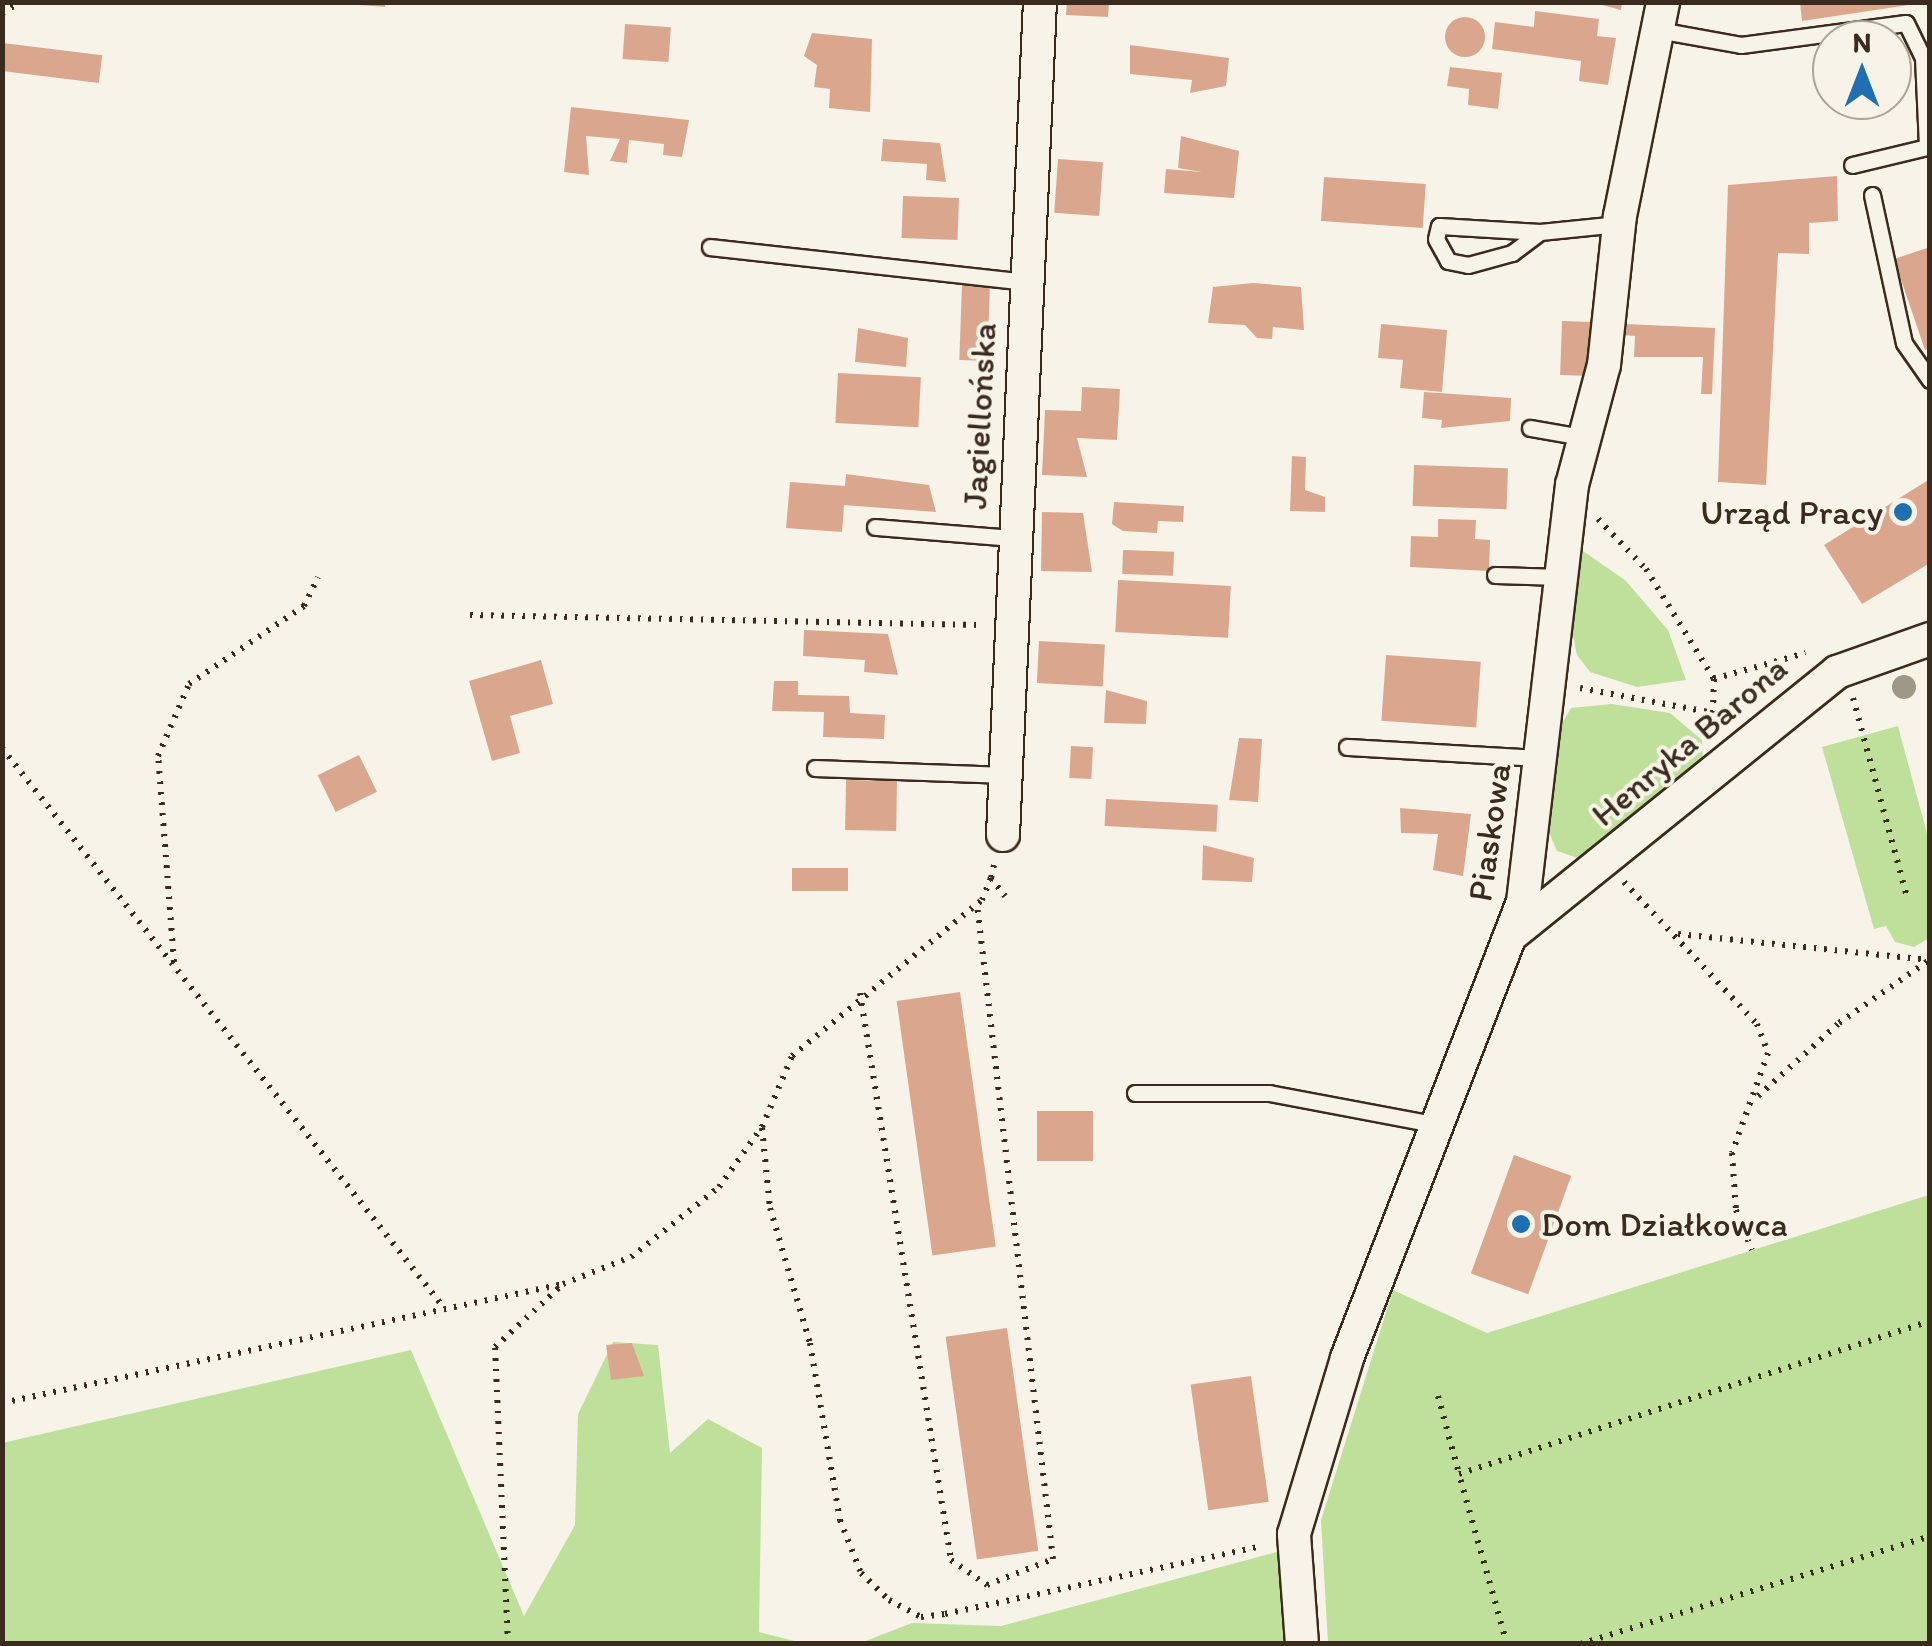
<!DOCTYPE html>
<meta charset="utf-8">
<style>
body{margin:0}
#map{position:relative;width:1932px;height:1646px;overflow:hidden;background:#f7f3e8;font-family:Itim,sans-serif}
div>[style]{position:absolute}
.green>*{inset:0;background:#bee09a}
.building>*{inset:0;background:#daa78e;transform-origin:0 0}
.round{border-radius:50%}
.path>*{height:6px;margin-top:-3px;transform-origin:0;background:repeating-linear-gradient(90deg,#3b2a1e 0 2.5px,transparent 0 10.5px)}
.roads{filter:drop-shadow(2px 0 #3b2a1e) drop-shadow(-2px 0 #3b2a1e) drop-shadow(0 2px #3b2a1e) drop-shadow(0 -2px #3b2a1e)}
.lane>*{height:15px;margin:-7.5px;padding:0 7.5px;transform-origin:7.5px;border-radius:7.5px;background:#f7f3e8}
.street>*{height:32px;margin:-16px;padding:0 16px;transform-origin:16px;border-radius:16px;background:#f7f3e8}
.trees>*{width:24px;height:24px;margin:-12px;border-radius:50%;background:#9e9887}
.dots>*{width:28px;height:28px;translate:-50% -50%;box-sizing:border-box;border:5px solid #f7f3e8;border-radius:50%}
span{translate:-50% -50%;white-space:nowrap;text-align:center;line-height:1.15;-webkit-text-stroke:8px #f7f3e8;paint-order:stroke}
.street-label{font-size:35px;color:#3b2a1e}
.poi-label{font-size:35px;color:#3b2a1e}
.right{translate:-100% -50%;text-align:right}
.left{translate:0 -50%;text-align:left}
.frame{position:absolute;inset:0;border:5px solid #3b2a1e;pointer-events:none}
.north{position:absolute;left:1812px;top:20px;width:100px;height:100px;box-sizing:border-box;background:#f7f3e8;border:2px solid #aca397;border-radius:50%;rotate:0deg;font-size:28px;font-weight:700;line-height:40px;text-align:center;color:#3b2a1e}
.north::after{content:'';display:block;margin:auto;width:35px;height:45px;background:#1f6fb2;clip-path:polygon(50% 0,100% 100%,50% 72%,0 100%)}
</style>
<div id="map">
<div class="green">
<i style="clip-path:polygon(1580px 549px,1625px 580px,1668px 630px,1686px 680px,1637px 687px,1590px 672px,1577px 655px,1564px 589px)"></i>
<i style="clip-path:polygon(1612px 704px,1670px 713px,1702px 740px,1703px 762px,1586px 861px,1557px 851px,1544px 821px,1557px 732px,1571px 708px)"></i>
<i style="clip-path:polygon(1898px 726px,1929px 841px,1929px 938px,1914px 947px,1895px 942px,1886px 926px,1874px 929px,1822px 747px)"></i>
<i style="clip-path:polygon(1929px 1195px,1929px 1643px,1328px 1643px,1321px 1520px,1393px 1290px,1487px 1333px)"></i>
<i style="clip-path:polygon(613px 1342px,658px 1345px,670px 1453px,708px 1419px,762px 1448px,759px 1632px,802px 1643px,3px 1643px,2px 1443px,411px 1350px,524px 1616px,575px 1525px,578px 1414px)"></i>
<i style="clip-path:polygon(1280px 1551px,1284px 1643px,858px 1644px,912px 1623px,1001px 1626px)"></i>
</div>
<div class="building">
<i style="clip-path:polygon(360px 2px,386px 2px,385px 7px,360px 5px)"></i>
<i style="clip-path:polygon(1067px 2px,1109px 2px,1108px 17px,1066px 15px)"></i>
<i style="clip-path:polygon(1591px 2px,1622px 2px,1621px 10px)"></i>
<i style="clip-path:polygon(1800px 2px,1909px 2px,1909px 5px,1802px 21px)"></i>
<i style="clip-path:polygon(1535px 11px,1599px 19px,1597px 36px,1616px 38px,1608px 85px,1579px 81px,1581px 61px,1492px 49px,1495px 22px,1534px 27px)"></i>
<i class="round" style="left:1445px;top:17px;width:40px;height:40px"></i>
<i style="left:625px;top:24px;width:46px;height:35px;rotate:4deg"></i>
<i style="clip-path:polygon(812px 33px,872px 39px,870px 112px,829px 108px,830px 89px,814px 87px,817px 65px,804px 56px)"></i>
<i style="left:3px;top:43px;width:100px;height:28px;rotate:7deg"></i>
<i style="clip-path:polygon(1130px 45px,1229px 58px,1226px 86px,1190px 93px,1192px 80px,1130px 74px)"></i>
<i style="clip-path:polygon(1450px 67px,1502px 73px,1498px 109px,1468px 105px,1469px 89px,1447px 86px)"></i>
<i style="clip-path:polygon(571px 107px,689px 120px,682px 157px,663px 155px,664px 144px,629px 140px,627px 163px,610px 161px,620px 139px,586px 136px,589px 175px,564px 172px)"></i>
<i style="clip-path:polygon(1181px 136px,1239px 151px,1234px 198px,1164px 193px,1166px 169px,1202px 172px,1178px 168px)"></i>
<i style="clip-path:polygon(883px 139px,940px 143px,946px 182px,926px 180px,927px 164px,881px 161px)"></i>
<i style="left:1058px;top:159px;width:45px;height:54px;rotate:4deg"></i>
<i style="clip-path:polygon(1837px 176px,1838px 221px,1809px 223px,1809px 254px,1778px 253px,1766px 485px,1718px 482px,1728px 185px)"></i>
<i style="left:1324px;top:177px;width:102px;height:44px;rotate:4deg"></i>
<i style="left:903px;top:196px;width:56px;height:42px;rotate:2deg"></i>
<i style="clip-path:polygon(1930px 247px,1930px 348px,1925px 350px,1894px 259px)"></i>
<i style="left:962px;top:283px;width:28px;height:77px;rotate:2deg"></i>
<i style="clip-path:polygon(1253px 283px,1301px 287px,1304px 330px,1273px 327px,1272px 339px,1257px 338px,1245px 325px,1208px 323px,1213px 287px)"></i>
<i style="left:1562px;top:321px;width:31px;height:54px;rotate:2deg"></i>
<i style="clip-path:polygon(1381px 324px,1447px 330px,1442px 392px,1400px 388px,1403px 360px,1378px 358px)"></i>
<i style="clip-path:polygon(1625px 324px,1715px 328px,1712px 394px,1701px 394px,1703px 357px,1634px 357px,1635px 336px,1624px 335px)"></i>
<i style="clip-path:polygon(858px 328px,908px 338px,906px 367px,855px 362px)"></i>
<i style="left:838px;top:373px;width:83px;height:50px;rotate:3deg"></i>
<i style="clip-path:polygon(1082px 387px,1120px 389px,1117px 440px,1077px 438px,1087px 477px,1042px 475px,1045px 410px,1081px 411px)"></i>
<i style="clip-path:polygon(1424px 392px,1511px 398px,1510px 421px,1441px 428px,1442px 420px,1422px 418px)"></i>
<i style="clip-path:polygon(1292px 456px,1306px 457px,1305px 490px,1325px 497px,1325px 512px,1290px 511px)"></i>
<i style="left:1414px;top:465px;width:94px;height:41px;rotate:2deg"></i>
<i style="clip-path:polygon(846px 474px,929px 485px,936px 512px,844px 505px,842px 532px,786px 528px,790px 482px,845px 486px)"></i>
<i style="clip-path:polygon(1930px 479px,1930px 563px,1862px 604px,1824px 545px)"></i>
<i style="clip-path:polygon(1114px 502px,1184px 506px,1183px 522px,1158px 521px,1157px 533px,1123px 531px,1112px 524px)"></i>
<i style="clip-path:polygon(1042px 512px,1083px 513px,1092px 572px,1041px 571px)"></i>
<i style="clip-path:polygon(1438px 519px,1476px 520px,1475px 539px,1490px 540px,1489px 571px,1410px 567px,1411px 536px,1438px 537px)"></i>
<i style="left:1123px;top:550px;width:51px;height:24px;rotate:2deg"></i>
<i style="left:1118px;top:580px;width:113px;height:52px;rotate:3deg"></i>
<i style="clip-path:polygon(804px 630px,888px 634px,898px 675px,864px 672px,865px 660px,803px 656px)"></i>
<i style="left:1039px;top:641px;width:66px;height:42px;rotate:3deg"></i>
<i style="left:1386px;top:655px;width:95px;height:66px;rotate:4deg"></i>
<i style="clip-path:polygon(541px 660px,553px 704px,510px 716px,520px 753px,492px 761px,469px 681px)"></i>
<i style="clip-path:polygon(774px 681px,798px 681px,798px 695px,849px 696px,850px 713px,885px 715px,884px 739px,823px 737px,824px 712px,772px 711px)"></i>
<i style="clip-path:polygon(1106px 690px,1147px 701px,1146px 724px,1104px 723px)"></i>
<i style="clip-path:polygon(1239px 738px,1262px 739px,1258px 802px,1229px 800px)"></i>
<i style="left:1071px;top:746px;width:22px;height:32px;rotate:3deg"></i>
<i style="left:359px;top:755px;width:41px;height:46px;rotate:64deg"></i>
<i style="left:846px;top:780px;width:51px;height:50px;rotate:1deg"></i>
<i style="left:1106px;top:799px;width:112px;height:27px;rotate:3deg"></i>
<i style="clip-path:polygon(1400px 808px,1471px 814px,1463px 876px,1433px 870px,1438px 834px,1401px 833px)"></i>
<i style="clip-path:polygon(1203px 845px,1254px 858px,1252px 882px,1202px 880px)"></i>
<i style="left:792px;top:868px;width:56px;height:23px"></i>
<i style="left:960px;top:992px;width:257px;height:64px;rotate:82deg"></i>
<i style="left:1037px;top:1111px;width:56px;height:50px"></i>
<i style="left:1514px;top:1155px;width:61px;height:126px;rotate:20deg"></i>
<i style="left:1007px;top:1328px;width:225px;height:62px;rotate:82deg"></i>
<i style="clip-path:polygon(632px 1343px,644px 1376px,611px 1380px,606px 1345px)"></i>
<i style="left:1251px;top:1376px;width:127px;height:61px;rotate:82deg"></i>
</div>
<div class="path">
<i style="left:2px;top:13px;width:22px;rotate:-30deg"></i>
<i style="left:1598px;top:519px;width:69px;rotate:46.2deg"></i>
<i style="left:1646px;top:569px;width:129px;rotate:58.3deg"></i>
<i style="left:1714px;top:679px;width:34px;rotate:92deg"></i>
<i style="left:470px;top:615px;width:509px;rotate:1.13deg"></i>
<i style="left:1714px;top:679px;width:95px;rotate:-15.9deg"></i>
<i style="left:1580px;top:688px;width:152px;rotate:10.6deg"></i>
<i style="left:1853px;top:698px;width:209px;rotate:74.8deg"></i>
<i style="left:2px;top:748px;width:708px;rotate:51.71deg"></i>
<i style="left:994px;top:865px;width:13px;rotate:103deg"></i>
<i style="left:991px;top:878px;width:23px;rotate:52deg"></i>
<i style="left:1624px;top:882px;width:195px;rotate:46.9deg"></i>
<i style="left:1757px;top:1024px;width:31px;rotate:69deg"></i>
<i style="left:1768px;top:1053px;width:106px;rotate:109.8deg"></i>
<i style="left:1732px;top:1153px;width:57px;rotate:86deg"></i>
<i style="left:1736px;top:1210px;width:43px;rotate:68.2deg"></i>
<i style="left:1678px;top:934px;width:253px;rotate:5.9deg"></i>
<i style="left:174px;top:962px;width:207px;rotate:-94.4deg"></i>
<i style="left:158px;top:756px;width:78px;rotate:-66.7deg"></i>
<i style="left:189px;top:684px;width:139px;rotate:-34.1deg"></i>
<i style="left:304px;top:606px;width:32px;rotate:-64deg"></i>
<i style="left:860px;top:993px;width:574px;rotate:80.88deg"></i>
<i style="left:951px;top:1560px;width:44px;rotate:34.8deg"></i>
<i style="left:987px;top:1585px;width:71px;rotate:-21.5deg"></i>
<i style="left:1053px;top:1559px;width:659px;rotate:-96.62deg"></i>
<i style="left:1758px;top:1096px;width:109px;rotate:-42deg"></i>
<i style="left:1839px;top:1023px;width:108px;rotate:-34.9deg"></i>
<i style="left:762px;top:1128px;width:80px;rotate:84.3deg"></i>
<i style="left:770px;top:1208px;width:141px;rotate:73.5deg"></i>
<i style="left:810px;top:1343px;width:180px;rotate:80.4deg"></i>
<i style="left:840px;top:1520px;width:57px;rotate:68.4deg"></i>
<i style="left:861px;top:1573px;width:39px;rotate:44deg"></i>
<i style="left:889px;top:1600px;width:36px;rotate:28deg"></i>
<i style="left:921px;top:1617px;width:24px;rotate:-7deg"></i>
<i style="left:945px;top:1614px;width:324px;rotate:-12.1deg"></i>
<i style="left:1438px;top:1396px;width:81px;rotate:74.9deg"></i>
<i style="left:2px;top:1403px;width:573px;rotate:-11.98deg"></i>
<i style="left:563px;top:1284px;width:73px;rotate:-21.7deg"></i>
<i style="left:631px;top:1257px;width:112px;rotate:-38.5deg"></i>
<i style="left:719px;top:1187px;width:74px;rotate:-54.4deg"></i>
<i style="left:762px;top:1127px;width:77px;rotate:-67.1deg"></i>
<i style="left:792px;top:1056px;width:246px;rotate:-39.4deg"></i>
<i style="left:982px;top:900px;width:24px;rotate:-68deg"></i>
<i style="left:508px;top:1644px;width:297px;rotate:-92.5deg"></i>
<i style="left:495px;top:1347px;width:91px;rotate:-42.8deg"></i>
<i style="left:1507px;top:1644px;width:177px;rotate:-105.8deg"></i>
<i style="left:1459px;top:1474px;width:495px;rotate:-18deg"></i>
<i style="left:1580px;top:1644px;width:366px;rotate:-17.1deg"></i>
</div>
<div class="roads">
<div class="lane">
<i style="left:1658px;top:30px;width:84px;rotate:10.2deg"></i>
<i style="left:1741px;top:45px;width:166px;rotate:-7.6deg"></i>
<i style="left:1906px;top:23px;width:39px;rotate:64deg"></i>
<i style="left:1923px;top:58px;width:89px;rotate:87.4deg"></i>
<i style="left:1927px;top:147px;width:77px;rotate:166.5deg"></i>
<i style="left:1872px;top:195px;width:151px;rotate:77.8deg"></i>
<i style="left:1904px;top:343px;width:45px;rotate:54.9deg"></i>
<i style="left:1540px;top:232px;width:101px;rotate:-176.6deg"></i>
<i style="left:1439px;top:226px;width:13px;rotate:103deg"></i>
<i style="left:1436px;top:239px;width:25px;rotate:61deg"></i>
<i style="left:1448px;top:261px;width:20px;rotate:11deg"></i>
<i style="left:1468px;top:265px;width:46px;rotate:-15.3deg"></i>
<i style="left:1512px;top:253px;width:35px;rotate:-37deg"></i>
<i style="left:1540px;top:232px;width:79px;rotate:-5.8deg"></i>
<i style="left:710px;top:247px;width:318px;rotate:6.3deg"></i>
<i style="left:1530px;top:428px;width:53px;rotate:9.8deg"></i>
<i style="left:875px;top:527px;width:137px;rotate:4.6deg"></i>
<i style="left:1495px;top:575px;width:66px;rotate:1.7deg"></i>
<i style="left:1347px;top:747px;width:193px;rotate:3.3deg"></i>
<i style="left:815px;top:768px;width:191px;rotate:2.1deg"></i>
<i style="left:1135px;top:1093px;width:134px"></i>
<i style="left:1269px;top:1093px;width:173px;rotate:10.7deg"></i>
</div>
<div class="street">
<i style="left:1003px;top:835px;width:834px;rotate:-87.46deg"></i>
<i style="left:1515px;top:932px;width:414px;rotate:-38.9deg"></i>
<i style="left:1837px;top:672px;width:99px;rotate:-19.5deg"></i>
<i style="left:1302px;top:1644px;width:110px;rotate:-94.2deg"></i>
<i style="left:1294px;top:1534px;width:184px;rotate:-73.2deg"></i>
<i style="left:1347px;top:1358px;width:489px;rotate:-68.9deg"></i>
<i style="left:1523px;top:902px;width:420px;rotate:-83.3deg"></i>
<i style="left:1572px;top:485px;width:124px;rotate:-75.1deg"></i>
<i style="left:1604px;top:365px;width:150px;rotate:-83.9deg"></i>
<i style="left:1620px;top:216px;width:218px;rotate:-78.6deg"></i>
</div>
</div>
<div class="trees">
<i style="left:1904px;top:687px"></i>
</div>
<div class="dots">
<i style="left:1903px;top:512px;background:#1f6fb2"></i>
<i style="left:1521px;top:1224px;background:#1f6fb2"></i>
</div>
<div class="street-label">
<span style="left:979px;top:416px;rotate:-87deg">Jagiellońska</span>
<span style="left:1689px;top:741px;rotate:-40deg">Henryka Barona</span>
<span style="left:1489px;top:832px;rotate:-82deg">Piaskowa</span>
</div>
<div class="poi-label">
<span class="right" style="left:1883px;top:512px">Urząd Pracy</span>
<span class="left" style="left:1541px;top:1224px">Dom Działkowca</span>
</div>
<div class="frame"></div>
<div class="north">N</div>
</div>
